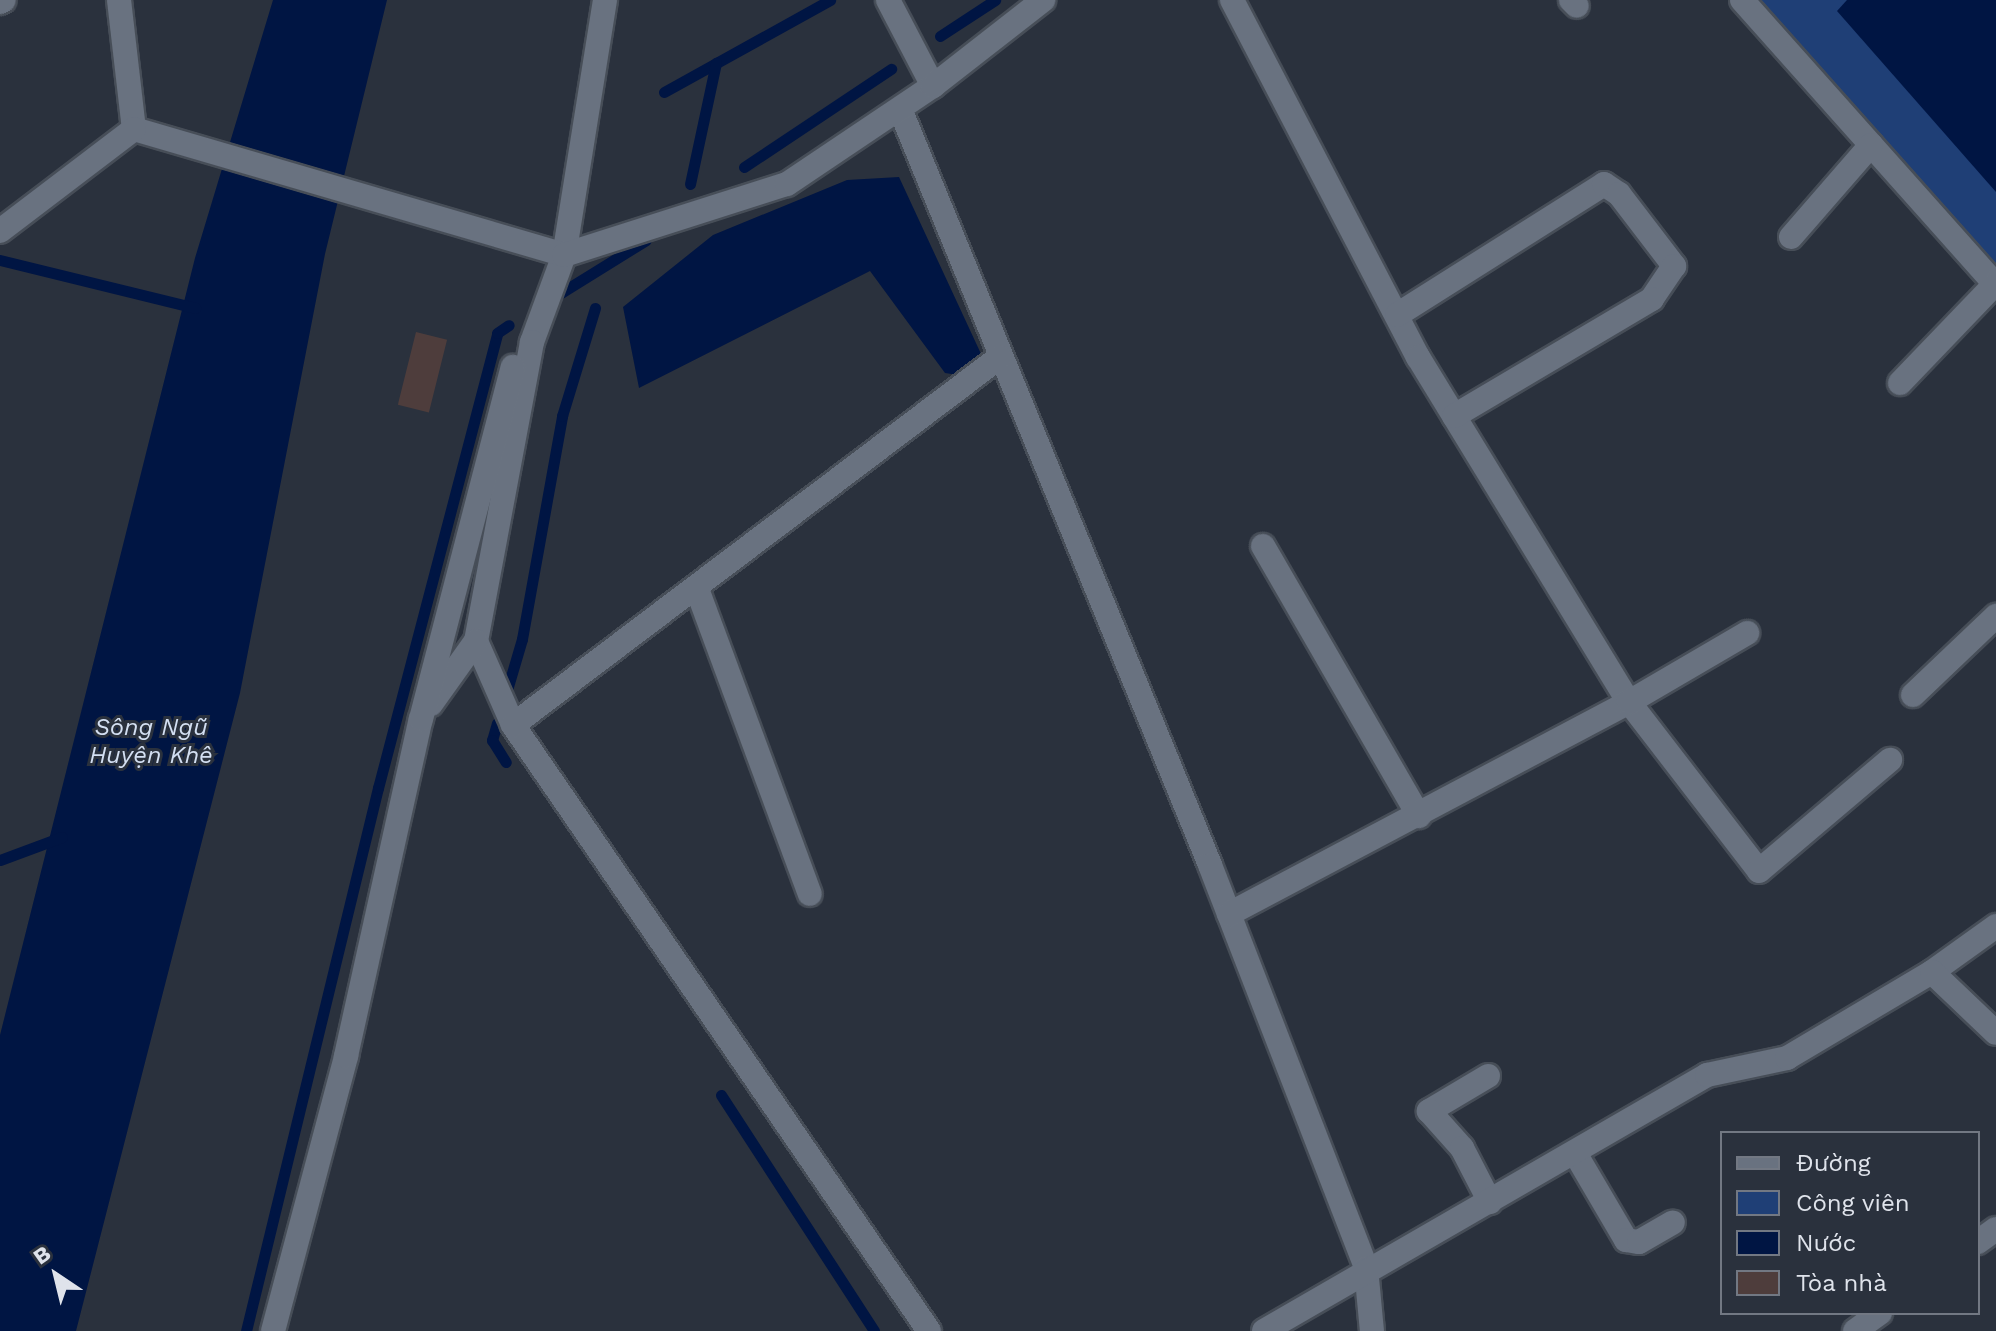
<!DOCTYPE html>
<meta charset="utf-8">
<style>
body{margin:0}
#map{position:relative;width:1996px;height:1331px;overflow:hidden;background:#2a313d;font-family:"Work Sans",sans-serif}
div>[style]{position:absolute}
.green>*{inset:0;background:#1f3f76}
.water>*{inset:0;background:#001543}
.stream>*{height:11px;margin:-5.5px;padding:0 5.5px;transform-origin:5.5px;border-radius:5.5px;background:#001543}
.building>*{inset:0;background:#4e3d3c;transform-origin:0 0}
.roads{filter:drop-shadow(2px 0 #474e58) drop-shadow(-2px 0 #474e58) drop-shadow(0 2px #474e58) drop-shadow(0 -2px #474e58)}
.minor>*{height:24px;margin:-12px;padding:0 12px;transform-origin:12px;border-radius:12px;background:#697280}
span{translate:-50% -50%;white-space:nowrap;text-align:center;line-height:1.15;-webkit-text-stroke:6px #2a313d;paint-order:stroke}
.water-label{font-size:24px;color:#d3dff2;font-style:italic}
.legend{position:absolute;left:1720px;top:1131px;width:260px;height:184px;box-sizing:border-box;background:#2a313d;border:2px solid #727883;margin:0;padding:10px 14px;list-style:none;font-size:24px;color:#dfe3eb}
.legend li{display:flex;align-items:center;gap:16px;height:40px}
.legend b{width:40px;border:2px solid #727883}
.north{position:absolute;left:16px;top:1235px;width:80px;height:80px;-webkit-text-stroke:6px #2a313d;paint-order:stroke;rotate:325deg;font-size:22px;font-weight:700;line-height:32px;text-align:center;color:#dfe3eb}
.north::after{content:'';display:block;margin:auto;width:28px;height:36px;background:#dfe3eb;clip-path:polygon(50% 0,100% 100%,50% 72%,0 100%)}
</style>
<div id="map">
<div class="green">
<i style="clip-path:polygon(1743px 0,1996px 0,1996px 285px)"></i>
</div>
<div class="water">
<i style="clip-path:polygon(273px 0,387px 0,325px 254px,240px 693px,76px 1331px,0 1331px,0 1035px,195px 258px)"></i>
<i style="clip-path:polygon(1847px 0,1996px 0,1996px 192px,1837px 11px)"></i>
<i style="clip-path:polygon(899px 177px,982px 356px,958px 375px,945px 373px,870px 271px,639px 388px,623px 307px,713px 235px,847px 180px)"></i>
</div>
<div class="stream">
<i style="left:940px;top:36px;width:66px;rotate:-33.2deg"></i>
<i style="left:664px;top:92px;width:190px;rotate:-29deg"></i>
<i style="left:744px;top:167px;width:177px;rotate:-33.7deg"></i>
<i style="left:690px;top:184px;width:124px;rotate:-77.9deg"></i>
<i style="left:0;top:260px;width:201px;rotate:13.8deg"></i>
<i style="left:559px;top:294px;width:102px;rotate:-31.8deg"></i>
<i style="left:507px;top:690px;width:53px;rotate:-73.6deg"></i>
<i style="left:522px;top:639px;width:227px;rotate:-79.8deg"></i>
<i style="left:562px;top:416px;width:113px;rotate:-73deg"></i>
<i style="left:497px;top:723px;width:18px;rotate:106deg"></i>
<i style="left:492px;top:740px;width:26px;rotate:58deg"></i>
<i style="left:0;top:860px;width:66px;rotate:-20.4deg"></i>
<i style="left:721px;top:1095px;width:281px;rotate:57deg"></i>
<i style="left:246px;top:1331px;width:559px;rotate:-76.34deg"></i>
<i style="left:378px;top:788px;width:470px;rotate:-75.3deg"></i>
<i style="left:497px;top:333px;width:14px;rotate:-34deg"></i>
</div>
<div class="building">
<i style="left:416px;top:332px;width:32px;height:75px;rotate:14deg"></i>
</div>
<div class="roads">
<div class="minor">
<i style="left:119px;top:0;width:130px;rotate:83.4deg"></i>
<i style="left:605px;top:0;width:258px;rotate:99.1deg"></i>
<i style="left:564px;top:255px;width:93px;rotate:110.2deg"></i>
<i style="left:532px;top:342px;width:304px;rotate:100.6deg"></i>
<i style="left:476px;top:641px;width:92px;rotate:66.2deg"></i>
<i style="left:513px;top:725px;width:735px;rotate:55.53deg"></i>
<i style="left:888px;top:0;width:97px;rotate:62.4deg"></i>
<i style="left:1232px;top:0;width:403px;rotate:62.5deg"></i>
<i style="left:1418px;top:357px;width:404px;rotate:58.6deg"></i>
<i style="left:1629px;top:702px;width:213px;rotate:52.4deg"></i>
<i style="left:1759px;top:871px;width:172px;rotate:-40.3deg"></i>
<i style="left:1571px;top:0;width:8px;rotate:45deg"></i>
<i style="left:1742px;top:0;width:382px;rotate:48.3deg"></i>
<i style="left:0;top:2px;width:4px;rotate:-27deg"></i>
<i style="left:900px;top:109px;width:817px;rotate:67.7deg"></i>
<i style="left:1210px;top:865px;width:432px;rotate:68.8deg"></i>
<i style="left:1366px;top:1268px;width:63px;rotate:84.6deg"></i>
<i style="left:134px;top:129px;width:448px;rotate:16.3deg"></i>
<i style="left:564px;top:255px;width:234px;rotate:-17.7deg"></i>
<i style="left:787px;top:184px;width:176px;rotate:-33.9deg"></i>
<i style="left:933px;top:86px;width:140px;rotate:-38deg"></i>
<i style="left:0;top:231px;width:168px;rotate:-37.3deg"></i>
<i style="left:1791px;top:237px;width:122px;rotate:-49deg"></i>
<i style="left:1397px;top:315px;width:245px;rotate:-32.3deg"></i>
<i style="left:1604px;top:184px;width:18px;rotate:34deg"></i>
<i style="left:1619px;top:194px;width:91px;rotate:52.6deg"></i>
<i style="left:1674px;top:266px;width:40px;rotate:124deg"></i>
<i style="left:1652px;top:299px;width:230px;rotate:149.4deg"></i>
<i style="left:1900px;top:383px;width:137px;rotate:-46.2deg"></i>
<i style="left:1263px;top:546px;width:312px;rotate:60deg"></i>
<i style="left:697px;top:589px;width:325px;rotate:69.7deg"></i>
<i style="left:1913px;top:695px;width:115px;rotate:-43.6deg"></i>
<i style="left:431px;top:704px;width:77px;rotate:-54.5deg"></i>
<i style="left:513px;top:725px;width:610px;rotate:-37.08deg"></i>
<i style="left:1229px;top:914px;width:453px;rotate:-27.9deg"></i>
<i style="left:1629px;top:702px;width:137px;rotate:-30.3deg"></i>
<i style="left:1932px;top:972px;width:79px;rotate:-35.7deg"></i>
<i style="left:1488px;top:1076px;width:69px;rotate:149.3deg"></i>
<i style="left:1429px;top:1111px;width:50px;rotate:48.3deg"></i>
<i style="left:1462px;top:1148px;width:61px;rotate:62.6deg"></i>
<i style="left:1575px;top:1153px;width:101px;rotate:59.6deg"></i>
<i style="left:1626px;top:1240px;width:13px;rotate:9deg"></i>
<i style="left:1639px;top:1242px;width:39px;rotate:-30deg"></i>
<i style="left:1978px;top:1242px;width:22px;rotate:-36deg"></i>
<i style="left:273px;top:1331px;width:285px;rotate:-75.1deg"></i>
<i style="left:346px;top:1056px;width:345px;rotate:-77.5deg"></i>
<i style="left:421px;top:719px;width:364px;rotate:-75.4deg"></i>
<i style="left:1264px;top:1331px;width:512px;rotate:-30.02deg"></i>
<i style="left:1707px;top:1075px;width:82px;rotate:-12deg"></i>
<i style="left:1787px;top:1058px;width:169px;rotate:-30.7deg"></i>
<i style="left:1932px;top:972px;width:88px;rotate:43.6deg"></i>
<i style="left:1855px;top:1331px;width:31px;rotate:-36deg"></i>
</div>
</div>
<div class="water-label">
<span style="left:151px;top:742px">Sông Ngũ<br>Huyện Khê</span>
</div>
<ul class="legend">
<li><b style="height:10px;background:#697280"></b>Đường</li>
<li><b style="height:22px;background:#1f3f76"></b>Công viên</li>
<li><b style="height:22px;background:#001543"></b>Nước</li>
<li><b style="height:22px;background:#4e3d3c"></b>Tòa nhà</li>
</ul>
<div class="north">B</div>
</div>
